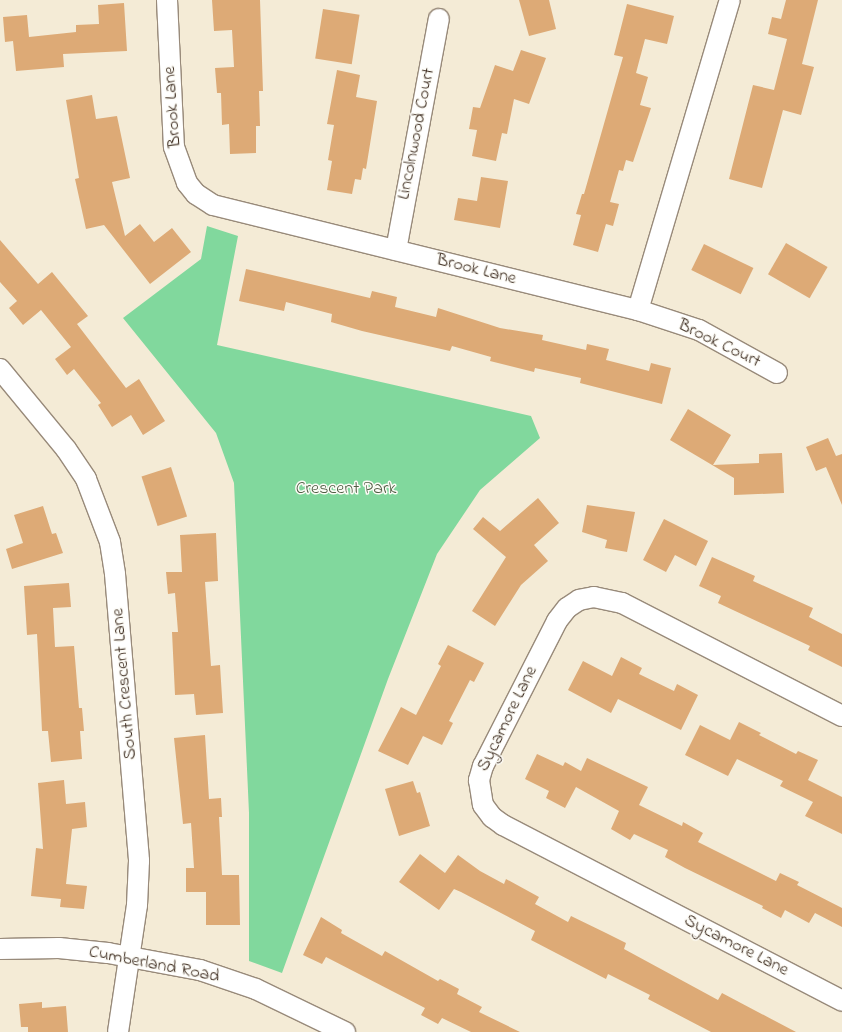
<!DOCTYPE html>
<style>
body{margin:0}
#map{position:relative;width:842px;height:1032px;overflow:hidden;background:#f4ebd6;font-family:"Indie Flower",sans-serif}
div>[style]{position:absolute}
.green>*{inset:0;background:#81d89d}
.building>*{inset:0;background:#ddaa76;transform-origin:0 0}
.roads{filter:drop-shadow(1px 0 #988a7a) drop-shadow(-1px 0 #988a7a) drop-shadow(0 1px #988a7a) drop-shadow(0 -1px #988a7a)}
.minor>*{height:20px;margin:-10px;padding:0 10px;transform-origin:10px;border-radius:10px;background:#fff}
span{translate:-50% -50%;white-space:nowrap;text-align:center;line-height:1.15;-webkit-text-stroke:3px #fdfcf7;paint-order:stroke}
.street-label{font-size:18px;color:#3b2a1e}
.park-label{font-size:18px;color:#505e44}
</style>
<div id="map">
<div class="green">
<i style="clip-path:polygon(207px 226px,238px 236px,217px 345px,531px 416px,540px 438px,480px 490px,437px 554px,388px 679px,282px 973px,249px 961px,249px 813px,234px 483px,216px 433px,123px 318px,201px 259px)"></i>
</div>
<div class="building">
<i style="clip-path:polygon(212px 0,260px 0,263px 91px,259px 91px,260px 126px,256px 126px,256px 153px,230px 154px,229px 124px,222px 125px,221px 93px,217px 93px,215px 68px,234px 67px,232px 30px,214px 31px)"></i>
<i style="clip-path:polygon(519px 0,549px 0,556px 29px,529px 36px)"></i>
<i style="clip-path:polygon(786px 0,818px 0,802px 64px,814px 67px,801px 115px,783px 110px,762px 188px,729px 179px,753px 85px,774px 90px,787px 39px,768px 34px,772px 17px,781px 19px)"></i>
<i style="clip-path:polygon(124px 3px,127px 51px,63px 54px,64px 67px,16px 71px,13px 41px,5px 42px,3px 17px,27px 15px,29px 37px,76px 32px,76px 25px,99px 24px,98px 5px)"></i>
<i style="clip-path:polygon(627px 4px,674px 16px,667px 44px,645px 39px,636px 73px,648px 77px,640px 105px,651px 108px,633px 162px,626px 160px,623px 171px,619px 170px,610px 202px,619px 204px,613px 226px,606px 224px,598px 252px,573px 245px,581px 215px,576px 214px,582px 194px,584px 194px,623px 57px,614px 55px)"></i>
<i style="left:323px;top:9px;width:37px;height:50px;rotate:9deg"></i>
<i style="clip-path:polygon(521px 50px,546px 58px,529px 104px,514px 99px,507px 134px,502px 133px,496px 161px,472px 156px,477px 130px,469px 129px,473px 107px,480px 108px,495px 65px,513px 71px)"></i>
<i style="clip-path:polygon(337px 70px,360px 75px,356px 97px,377px 101px,366px 169px,363px 168px,361px 180px,355px 179px,352px 194px,327px 190px,332px 161px,328px 160px,334px 125px,327px 124px)"></i>
<i style="clip-path:polygon(92px 95px,96px 119px,117px 116px,130px 178px,112px 182px,125px 236px,140px 224px,154px 242px,172px 228px,191px 252px,150px 284px,104px 225px,86px 229px,75px 179px,79px 178px,66px 100px)"></i>
<i style="clip-path:polygon(481px 177px,508px 181px,500px 228px,454px 220px,458px 198px,477px 201px)"></i>
<i style="clip-path:polygon(0 240px,38px 284px,52px 272px,88px 316px,77px 324px,126px 388px,139px 379px,165px 421px,143px 435px,131px 415px,112px 427px,98px 405px,101px 403px,74px 369px,67px 375px,55px 359px,71px 347px,41px 310px,23px 325px,9px 308px,17px 301px,0 282px)"></i>
<i style="left:786px;top:243px;width:48px;height:36px;rotate:30deg"></i>
<i style="left:704px;top:244px;width:55px;height:29px;rotate:26deg"></i>
<i style="clip-path:polygon(246px 269px,370px 298px,372px 291px,397px 297px,395px 307px,436px 317px,438px 308px,500px 328px,543px 335px,542px 340px,586px 350px,587px 344px,609px 349px,606px 360px,649px 371px,651px 363px,671px 368px,662px 404px,580px 383px,581px 378px,535px 368px,534px 372px,490px 361px,491px 357px,452px 346px,450px 351px,362px 331px,331px 322px,332px 314px,286px 302px,284px 311px,239px 301px)"></i>
<i style="clip-path:polygon(688px 409px,731px 435px,713px 465px,759px 463px,759px 454px,782px 453px,784px 493px,734px 495px,734px 478px,670px 440px)"></i>
<i style="clip-path:polygon(828px 438px,836px 456px,842px 454px,842px 505px,826px 467px,816px 471px,806px 447px)"></i>
<i style="left:171px;top:467px;width:52px;height:31px;rotate:72deg"></i>
<i style="clip-path:polygon(538px 498px,559px 523px,534px 545px,548px 561px,521px 585px,495px 626px,472px 611px,506px 557px,473px 529px,483px 517px,500px 531px)"></i>
<i style="clip-path:polygon(587px 505px,635px 512px,627px 552px,605px 548px,607px 540px,582px 532px)"></i>
<i style="clip-path:polygon(43px 506px,52px 534px,56px 533px,63px 553px,12px 569px,6px 549px,23px 543px,14px 515px)"></i>
<i style="clip-path:polygon(664px 519px,708px 541px,696px 566px,675px 555px,666px 572px,643px 560px)"></i>
<i style="clip-path:polygon(216px 533px,218px 581px,205px 582px,211px 666px,220px 665px,223px 713px,196px 715px,194px 694px,175px 695px,172px 632px,178px 632px,175px 593px,168px 594px,166px 572px,182px 572px,180px 535px)"></i>
<i style="clip-path:polygon(712px 557px,755px 576px,753px 581px,813px 608px,809px 617px,842px 634px,842px 667px,808px 650px,810px 646px,718px 603px,721px 596px,699px 586px)"></i>
<i style="clip-path:polygon(69px 583px,71px 607px,53px 608px,55px 647px,74px 646px,79px 708px,82px 708px,84px 731px,80px 731px,82px 759px,51px 762px,48px 731px,42px 731px,37px 634px,27px 635px,24px 586px)"></i>
<i style="clip-path:polygon(448px 645px,484px 663px,474px 682px,470px 680px,449px 721px,453px 723px,442px 745px,423px 736px,408px 765px,378px 751px,401px 707px,416px 715px,441px 666px,438px 664px)"></i>
<i style="clip-path:polygon(621px 657px,642px 668px,639px 674px,674px 691px,677px 684px,698px 695px,681px 730px,618px 699px,611px 713px,568px 690px,583px 661px,612px 676px)"></i>
<i style="clip-path:polygon(739px 722px,761px 733px,759px 735px,796px 754px,798px 751px,818px 760px,808px 780px,842px 797px,842px 834px,805px 816px,813px 802px,780px 786px,783px 781px,737px 759px,728px 776px,685px 755px,700px 725px,730px 740px)"></i>
<i style="clip-path:polygon(205px 735px,209px 799px,221px 798px,222px 817px,219px 817px,222px 875px,239px 875px,240px 925px,206px 925px,206px 892px,186px 892px,186px 868px,194px 868px,191px 823px,183px 824px,174px 738px)"></i>
<i style="clip-path:polygon(537px 754px,563px 766px,565px 762px,581px 771px,587px 758px,648px 787px,639px 805px,682px 826px,683px 822px,703px 833px,698px 842px,776px 881px,780px 873px,799px 882px,797px 885px,842px 908px,842px 927px,815px 913px,809px 923px,785px 910px,781px 918px,762px 908px,763px 906px,685px 868px,665px 857px,668px 850px,634px 834px,630px 840px,611px 829px,619px 811px,576px 787px,565px 808px,546px 798px,549px 791px,525px 779px)"></i>
<i style="clip-path:polygon(64px 780px,66px 804px,85px 802px,87px 827px,72px 829px,66px 884px,87px 886px,84px 909px,60px 907px,61px 899px,31px 896px,36px 848px,43px 849px,38px 783px)"></i>
<i style="clip-path:polygon(413px 781px,417px 793px,420px 792px,430px 826px,399px 836px,385px 789px)"></i>
<i style="clip-path:polygon(420px 854px,445px 873px,458px 855px,480px 871px,504px 884px,506px 879px,539px 897px,535px 904px,568px 922px,571px 916px,606px 933px,626px 943px,624px 949px,718px 1000px,722px 993px,796px 1032px,711px 1032px,648px 999px,650px 995px,608px 974px,606px 979px,531px 940px,535px 931px,461px 892px,454px 889px,439px 910px,399px 882px)"></i>
<i style="clip-path:polygon(321px 917px,342px 930px,341px 933px,382px 956px,385px 951px,438px 981px,440px 979px,459px 989px,457px 994px,482px 1007px,479px 1012px,520px 1032px,471px 1032px,442px 1018px,438px 1024px,421px 1015px,425px 1008px,326px 957px,322px 964px,303px 955px)"></i>
<i style="clip-path:polygon(42px 1002px,42px 1008px,66px 1006px,68px 1032px,28px 1032px,28px 1027px,21px 1027px,19px 1004px)"></i>
</div>
<div class="roads">
<div class="minor">
<i style="left:167px;top:0;width:147px;rotate:87.3deg"></i>
<i style="left:174px;top:147px;width:38px;rotate:70deg"></i>
<i style="left:187px;top:183px;width:14px;rotate:51deg"></i>
<i style="left:196px;top:194px;width:20px;rotate:33deg"></i>
<i style="left:213px;top:205px;width:438px;rotate:13.9deg"></i>
<i style="left:638px;top:310px;width:64px;rotate:18.2deg"></i>
<i style="left:699px;top:330px;width:89px;rotate:28.9deg"></i>
<i style="left:396px;top:250px;width:235px;rotate:-79.5deg"></i>
<i style="left:638px;top:310px;width:323px;rotate:-73.5deg"></i>
<i style="left:0;top:369px;width:104px;rotate:50.5deg"></i>
<i style="left:66px;top:449px;width:36px;rotate:56deg"></i>
<i style="left:86px;top:479px;width:67px;rotate:69.1deg"></i>
<i style="left:110px;top:542px;width:32px;rotate:81deg"></i>
<i style="left:115px;top:574px;width:288px;rotate:85.2deg"></i>
<i style="left:139px;top:861px;width:44px;rotate:92.6deg"></i>
<i style="left:137px;top:905px;width:128px;rotate:98.5deg"></i>
<i style="left:842px;top:716px;width:247px;rotate:-152.8deg"></i>
<i style="left:622px;top:603px;width:29px;rotate:-168deg"></i>
<i style="left:594px;top:597px;width:15px;rotate:169deg"></i>
<i style="left:579px;top:600px;width:14px;rotate:146deg"></i>
<i style="left:567px;top:608px;width:16px;rotate:128deg"></i>
<i style="left:557px;top:621px;width:163px;rotate:117deg"></i>
<i style="left:483px;top:766px;width:15px;rotate:106deg"></i>
<i style="left:479px;top:780px;width:25px;rotate:81deg"></i>
<i style="left:483px;top:805px;width:15px;rotate:53deg"></i>
<i style="left:492px;top:817px;width:14px;rotate:36deg"></i>
<i style="left:503px;top:825px;width:382px;rotate:27.4deg"></i>
<i style="left:0;top:949px;width:59px;rotate:-1deg"></i>
<i style="left:59px;top:948px;width:49px;rotate:5.8deg"></i>
<i style="left:108px;top:953px;width:94px;rotate:10.5deg"></i>
<i style="left:200px;top:970px;width:59px;rotate:18.7deg"></i>
<i style="left:256px;top:989px;width:99px;rotate:25.8deg"></i>
</div>
</div>
<div class="street-label">
<span style="left:173px;top:107px;rotate:-94deg">Brook Lane</span>
<span style="left:417px;top:134px;rotate:-79deg">Lincolnwood Court</span>
<span style="left:476px;top:270px;rotate:14deg">Brook Lane</span>
<span style="left:719px;top:344px;rotate:26deg">Brook Court</span>
<span style="left:125px;top:684px;rotate:-95deg">South Crescent Lane</span>
<span style="left:508px;top:719px;rotate:-64deg">Sycamore Lane</span>
<span style="left:736px;top:946px;rotate:27deg">Sycamore Lane</span>
<span style="left:154px;top:965px;rotate:11deg">Cumberland Road</span>
</div>
<div class="park-label">
<span style="left:346px;top:489px">Crescent Park</span>
</div>
</div>
